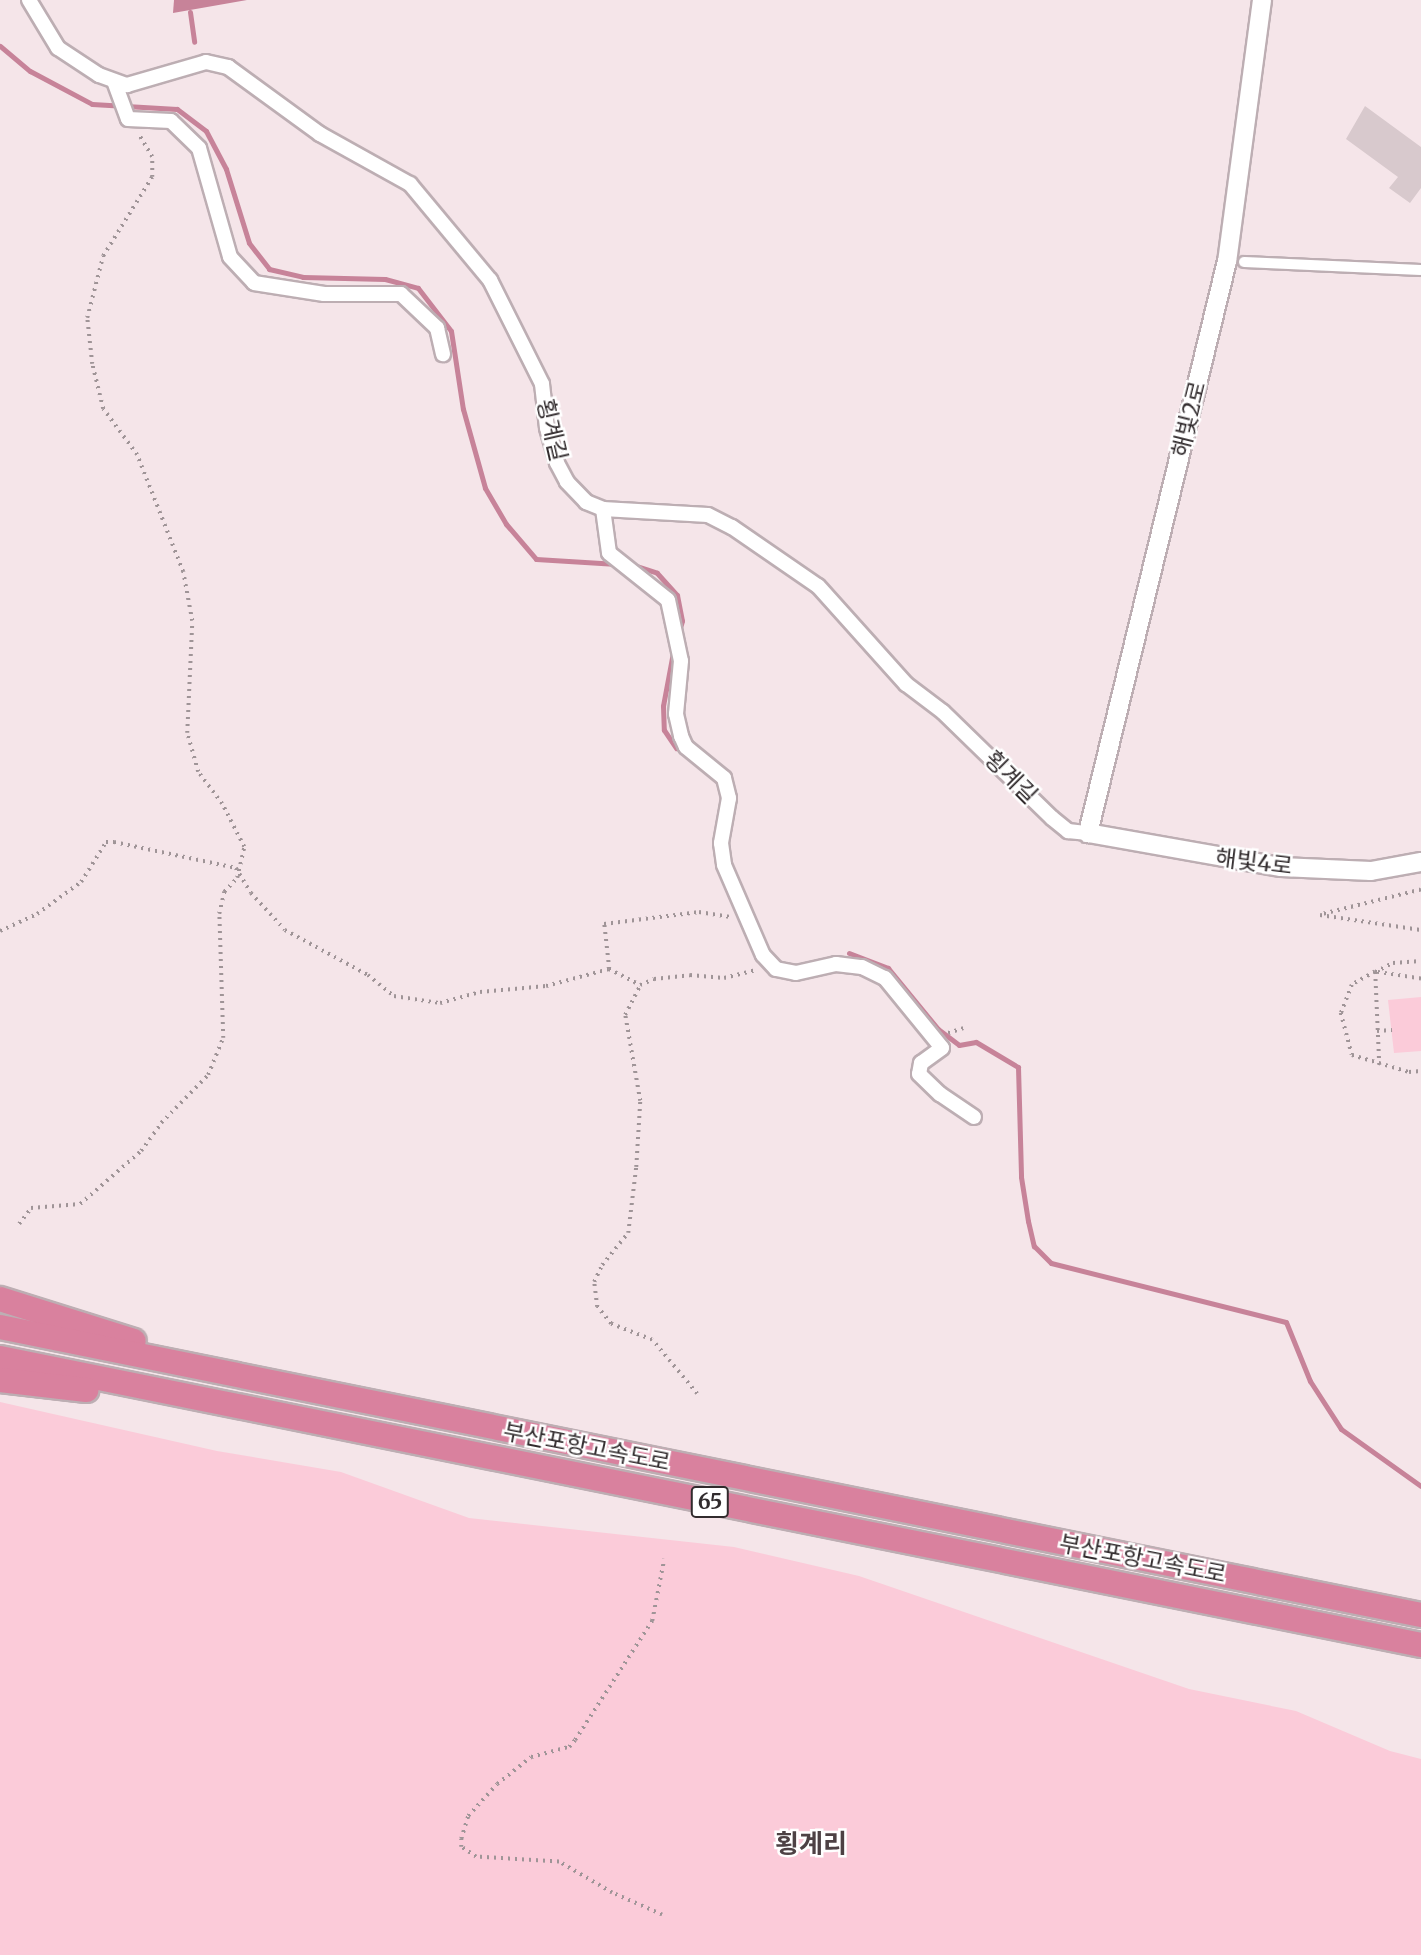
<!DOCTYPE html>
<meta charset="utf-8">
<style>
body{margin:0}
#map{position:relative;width:1421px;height:1955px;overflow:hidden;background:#f5e5e9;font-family:Merriweather,"Noto Sans KR",serif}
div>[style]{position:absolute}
.green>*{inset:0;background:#fbcbd9}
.water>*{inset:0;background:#c78399}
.stream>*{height:5px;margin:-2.5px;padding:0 2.5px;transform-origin:2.5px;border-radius:2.5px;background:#c78399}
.building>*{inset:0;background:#d8c9cd}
.path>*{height:3.5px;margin-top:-1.75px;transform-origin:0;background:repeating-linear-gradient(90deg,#9f9497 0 2px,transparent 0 7px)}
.roads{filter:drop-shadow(2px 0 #bdaeb3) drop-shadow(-2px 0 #bdaeb3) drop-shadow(0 2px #bdaeb3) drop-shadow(0 -2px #bdaeb3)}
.pedestrian>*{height:10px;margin:-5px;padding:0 5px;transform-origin:5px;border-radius:5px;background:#fff}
.minor>*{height:14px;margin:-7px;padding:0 7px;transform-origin:7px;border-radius:7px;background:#fff}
.tertiary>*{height:18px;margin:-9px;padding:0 9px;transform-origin:9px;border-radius:9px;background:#fff}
.motorway>*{height:24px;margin:-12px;padding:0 12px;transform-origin:12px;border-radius:12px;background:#d9819e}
span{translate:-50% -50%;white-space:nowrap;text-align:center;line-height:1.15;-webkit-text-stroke:5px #fff;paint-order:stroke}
.shield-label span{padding:2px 5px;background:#fff;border:2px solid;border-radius:5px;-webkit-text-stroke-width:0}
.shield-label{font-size:21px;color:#312b2d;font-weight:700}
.street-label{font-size:23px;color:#312b2d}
.quarter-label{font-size:26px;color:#4d4144;font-weight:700}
</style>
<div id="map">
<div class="green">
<i style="clip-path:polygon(1421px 997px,1421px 1051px,1394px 1053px,1388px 1000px)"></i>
<i style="clip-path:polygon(0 1402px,217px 1451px,341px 1472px,469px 1518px,734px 1547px,859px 1576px,1189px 1689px,1296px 1711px,1390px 1751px,1421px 1759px,1421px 1955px,0 1955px)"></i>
</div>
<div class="water">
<i style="clip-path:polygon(174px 0,247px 0,173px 13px)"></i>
</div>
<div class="stream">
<i style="left:190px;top:12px;width:30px;rotate:82deg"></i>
<i style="left:0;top:46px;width:39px;rotate:40deg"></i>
<i style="left:30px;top:71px;width:70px;rotate:28deg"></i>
<i style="left:92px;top:104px;width:85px;rotate:3.4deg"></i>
<i style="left:177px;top:109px;width:36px;rotate:37deg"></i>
<i style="left:206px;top:131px;width:43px;rotate:62.2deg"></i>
<i style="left:226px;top:169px;width:77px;rotate:72.7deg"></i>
<i style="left:249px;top:243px;width:33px;rotate:52deg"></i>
<i style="left:269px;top:269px;width:35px;rotate:13deg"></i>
<i style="left:303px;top:277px;width:82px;rotate:1.4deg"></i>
<i style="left:385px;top:279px;width:34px;rotate:15deg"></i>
<i style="left:418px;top:288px;width:54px;rotate:52.5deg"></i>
<i style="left:451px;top:331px;width:79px;rotate:81.3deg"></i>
<i style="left:463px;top:409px;width:82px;rotate:74.4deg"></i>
<i style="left:485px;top:488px;width:42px;rotate:59.7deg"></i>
<i style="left:506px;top:524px;width:46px;rotate:49.4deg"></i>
<i style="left:536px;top:559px;width:81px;rotate:3.5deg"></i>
<i style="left:633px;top:565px;width:25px;rotate:18deg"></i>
<i style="left:657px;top:573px;width:30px;rotate:48deg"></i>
<i style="left:677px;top:595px;width:26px;rotate:79deg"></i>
<i style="left:682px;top:621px;width:10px;rotate:107deg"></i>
<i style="left:674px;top:647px;width:60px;rotate:100.6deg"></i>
<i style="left:663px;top:706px;width:24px;rotate:88deg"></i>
<i style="left:664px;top:730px;width:22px;rotate:56deg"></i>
<i style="left:849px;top:953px;width:42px;rotate:21deg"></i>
<i style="left:888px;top:968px;width:79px;rotate:50.7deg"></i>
<i style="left:938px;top:1029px;width:26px;rotate:37deg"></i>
<i style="left:959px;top:1045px;width:17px;rotate:-10deg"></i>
<i style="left:976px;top:1042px;width:49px;rotate:30.8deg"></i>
<i style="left:1018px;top:1067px;width:110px;rotate:88.4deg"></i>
<i style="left:1021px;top:1177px;width:45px;rotate:81deg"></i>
<i style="left:1028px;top:1221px;width:26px;rotate:77deg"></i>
<i style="left:1034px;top:1246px;width:24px;rotate:45deg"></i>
<i style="left:1051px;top:1263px;width:242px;rotate:14.1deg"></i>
<i style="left:1286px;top:1322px;width:64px;rotate:67.9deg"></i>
<i style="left:1310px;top:1381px;width:57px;rotate:57.1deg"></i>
<i style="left:1341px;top:1429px;width:98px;rotate:35.5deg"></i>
</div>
<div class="building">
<i style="clip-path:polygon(1365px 106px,1421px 147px,1421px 188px,1410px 203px,1389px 188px,1398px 177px,1346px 139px)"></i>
</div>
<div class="path">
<i style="left:1421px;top:890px;width:104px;rotate:166.1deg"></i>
<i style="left:1320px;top:915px;width:102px;rotate:8.4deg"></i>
<i style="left:0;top:931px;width:41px;rotate:-24.7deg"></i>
<i style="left:37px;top:914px;width:54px;rotate:-36deg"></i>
<i style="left:81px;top:882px;width:47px;rotate:-58deg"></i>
<i style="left:106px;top:842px;width:8px"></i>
<i style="left:114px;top:842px;width:125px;rotate:12deg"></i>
<i style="left:236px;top:868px;width:29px;rotate:59deg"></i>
<i style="left:251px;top:893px;width:50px;rotate:47.4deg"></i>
<i style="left:285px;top:930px;width:94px;rotate:28.5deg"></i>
<i style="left:368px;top:975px;width:33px;rotate:39deg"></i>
<i style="left:394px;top:996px;width:47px;rotate:8.7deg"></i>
<i style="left:440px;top:1003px;width:41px;rotate:-15.4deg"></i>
<i style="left:480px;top:992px;width:66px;rotate:-5.2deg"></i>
<i style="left:546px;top:986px;width:65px;rotate:-15.1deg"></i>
<i style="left:609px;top:969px;width:35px;rotate:27deg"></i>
<i style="left:609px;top:969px;width:45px;rotate:-96.3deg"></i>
<i style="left:604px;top:924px;width:96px;rotate:-7.2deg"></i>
<i style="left:699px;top:912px;width:32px;rotate:9deg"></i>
<i style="left:1421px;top:979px;width:47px;rotate:-171.3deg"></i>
<i style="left:1375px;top:972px;width:26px;rotate:151deg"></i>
<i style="left:1352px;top:985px;width:30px;rotate:111deg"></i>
<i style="left:1341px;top:1013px;width:43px;rotate:75.3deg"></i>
<i style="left:1352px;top:1055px;width:59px;rotate:16.6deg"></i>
<i style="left:1409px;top:1072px;width:12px;rotate:-5deg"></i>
<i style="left:1377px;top:1031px;width:15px;rotate:-4deg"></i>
<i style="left:948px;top:1033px;width:16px;rotate:-18deg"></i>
<i style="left:1379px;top:1065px;width:93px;rotate:-92.5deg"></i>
<i style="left:1375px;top:972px;width:20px;rotate:-27deg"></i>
<i style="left:1393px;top:963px;width:28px;rotate:-4deg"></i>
<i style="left:19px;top:1224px;width:20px;rotate:-53deg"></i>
<i style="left:31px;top:1208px;width:49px;rotate:-4.7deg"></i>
<i style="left:80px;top:1204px;width:81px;rotate:-41deg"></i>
<i style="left:141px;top:1151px;width:34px;rotate:-54deg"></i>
<i style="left:161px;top:1123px;width:67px;rotate:-45.6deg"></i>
<i style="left:208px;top:1075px;width:40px;rotate:-68deg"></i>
<i style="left:223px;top:1038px;width:124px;rotate:-91.8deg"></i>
<i style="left:219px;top:914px;width:23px;rotate:-77deg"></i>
<i style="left:224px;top:892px;width:19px;rotate:-47deg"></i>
<i style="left:237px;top:878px;width:32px;rotate:-77deg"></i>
<i style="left:244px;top:847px;width:48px;rotate:-117.1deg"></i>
<i style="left:222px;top:804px;width:40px;rotate:-127deg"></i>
<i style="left:198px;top:772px;width:41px;rotate:-105.8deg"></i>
<i style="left:187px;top:733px;width:112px;rotate:-87.4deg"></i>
<i style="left:192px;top:621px;width:50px;rotate:-100.4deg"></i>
<i style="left:183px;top:572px;width:126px;rotate:-111.5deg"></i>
<i style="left:137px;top:455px;width:57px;rotate:-126.5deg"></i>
<i style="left:103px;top:409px;width:46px;rotate:-103.7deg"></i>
<i style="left:92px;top:364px;width:46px;rotate:-96.2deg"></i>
<i style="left:87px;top:318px;width:64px;rotate:-75.5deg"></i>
<i style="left:103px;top:256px;width:93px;rotate:-58.2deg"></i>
<i style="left:152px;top:177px;width:20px;rotate:-90deg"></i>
<i style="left:152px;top:157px;width:26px;rotate:-121deg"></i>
<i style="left:697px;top:1394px;width:70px;rotate:-129.8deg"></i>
<i style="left:652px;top:1340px;width:44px;rotate:-158.7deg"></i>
<i style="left:611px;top:1324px;width:22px;rotate:-129deg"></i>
<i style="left:597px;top:1307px;width:25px;rotate:-97deg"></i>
<i style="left:594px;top:1282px;width:19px;rotate:-65deg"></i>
<i style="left:602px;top:1265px;width:41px;rotate:-50.9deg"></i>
<i style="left:628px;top:1233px;width:66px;rotate:-83.1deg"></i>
<i style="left:636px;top:1167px;width:66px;rotate:-86.5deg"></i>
<i style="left:640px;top:1101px;width:87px;rotate:-99.9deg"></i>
<i style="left:625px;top:1015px;width:34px;rotate:-63deg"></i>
<i style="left:640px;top:985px;width:15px;rotate:-23deg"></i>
<i style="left:654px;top:979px;width:36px;rotate:-6deg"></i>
<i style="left:690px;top:975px;width:34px;rotate:5deg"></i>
<i style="left:724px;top:978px;width:32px;rotate:-14deg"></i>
<i style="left:662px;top:1915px;width:55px;rotate:-156.3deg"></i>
<i style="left:612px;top:1893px;width:61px;rotate:-149.7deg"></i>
<i style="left:559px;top:1862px;width:83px;rotate:-176.6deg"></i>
<i style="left:476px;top:1857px;width:18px;rotate:-146deg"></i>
<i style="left:461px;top:1847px;width:8px;rotate:-90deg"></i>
<i style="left:461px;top:1839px;width:24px;rotate:-73deg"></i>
<i style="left:468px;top:1816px;width:43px;rotate:-47.8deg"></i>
<i style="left:497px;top:1784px;width:43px;rotate:-38.5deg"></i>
<i style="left:531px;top:1757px;width:39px;rotate:-15deg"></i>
<i style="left:569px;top:1747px;width:9px;rotate:-49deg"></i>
<i style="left:575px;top:1740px;width:142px;rotate:-57.1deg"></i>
<i style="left:652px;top:1621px;width:63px;rotate:-79deg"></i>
</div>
<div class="roads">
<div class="pedestrian">
<i style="left:1244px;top:262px;width:177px;rotate:2.6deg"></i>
</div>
<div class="minor">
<i style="left:29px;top:0;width:56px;rotate:58.9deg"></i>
<i style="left:58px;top:48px;width:49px;rotate:33.4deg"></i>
<i style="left:99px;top:75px;width:30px;rotate:20deg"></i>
<i style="left:127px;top:85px;width:82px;rotate:-16.2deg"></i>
<i style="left:206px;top:62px;width:23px;rotate:13deg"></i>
<i style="left:228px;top:67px;width:114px;rotate:36.1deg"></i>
<i style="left:320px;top:134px;width:103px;rotate:29.1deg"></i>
<i style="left:410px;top:184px;width:125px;rotate:50.2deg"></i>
<i style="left:490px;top:280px;width:116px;rotate:63.4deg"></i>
<i style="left:542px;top:384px;width:44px;rotate:83.5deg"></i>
<i style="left:547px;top:428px;width:36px;rotate:74deg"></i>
<i style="left:557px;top:463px;width:21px;rotate:62deg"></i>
<i style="left:567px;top:482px;width:28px;rotate:46deg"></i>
<i style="left:586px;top:502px;width:18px;rotate:22deg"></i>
<i style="left:603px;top:509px;width:105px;rotate:3.3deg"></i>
<i style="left:708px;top:515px;width:27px;rotate:27deg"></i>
<i style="left:732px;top:527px;width:104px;rotate:34.5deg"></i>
<i style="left:818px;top:586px;width:132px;rotate:48.1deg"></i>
<i style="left:906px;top:684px;width:46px;rotate:37.1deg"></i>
<i style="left:943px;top:712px;width:152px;rotate:44.2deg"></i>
<i style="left:1052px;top:818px;width:21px;rotate:39deg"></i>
<i style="left:1068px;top:831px;width:20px;rotate:6deg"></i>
<i style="left:114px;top:81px;width:40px;rotate:69.8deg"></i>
<i style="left:128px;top:119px;width:43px;rotate:2.7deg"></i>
<i style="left:171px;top:121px;width:39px;rotate:44deg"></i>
<i style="left:199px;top:148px;width:113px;rotate:74.1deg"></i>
<i style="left:230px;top:257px;width:35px;rotate:47deg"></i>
<i style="left:254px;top:283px;width:71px;rotate:8.9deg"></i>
<i style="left:324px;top:294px;width:77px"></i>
<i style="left:401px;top:294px;width:50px;rotate:43.4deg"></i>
<i style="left:437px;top:328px;width:27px;rotate:77deg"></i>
<i style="left:603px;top:509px;width:44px;rotate:82.2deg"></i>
<i style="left:609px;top:553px;width:75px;rotate:38.5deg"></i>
<i style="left:668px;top:600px;width:62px;rotate:78deg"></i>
<i style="left:681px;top:661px;width:53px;rotate:95.4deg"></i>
<i style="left:676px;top:714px;width:23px;rotate:77deg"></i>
<i style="left:681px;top:736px;width:12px;rotate:66deg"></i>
<i style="left:686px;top:747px;width:49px;rotate:39.2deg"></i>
<i style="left:724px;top:778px;width:21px;rotate:76deg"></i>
<i style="left:729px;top:798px;width:46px;rotate:100.1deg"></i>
<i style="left:721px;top:843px;width:22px;rotate:82deg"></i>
<i style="left:724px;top:865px;width:98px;rotate:66.6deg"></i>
<i style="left:763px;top:955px;width:19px;rotate:47deg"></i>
<i style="left:776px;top:969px;width:20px;rotate:11deg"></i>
<i style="left:796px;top:973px;width:41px;rotate:-12.7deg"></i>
<i style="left:836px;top:964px;width:26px;rotate:7deg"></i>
<i style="left:862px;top:967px;width:25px;rotate:26deg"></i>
<i style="left:885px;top:978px;width:90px;rotate:50.8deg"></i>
<i style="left:942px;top:1048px;width:26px;rotate:144deg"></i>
<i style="left:921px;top:1063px;width:11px;rotate:100deg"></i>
<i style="left:919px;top:1074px;width:29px;rotate:44deg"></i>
<i style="left:940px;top:1094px;width:41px;rotate:34.1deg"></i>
</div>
<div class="tertiary">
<i style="left:1262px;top:0;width:263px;rotate:97.6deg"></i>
<i style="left:1227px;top:261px;width:589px;rotate:103.66deg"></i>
<i style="left:1088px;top:833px;width:196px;rotate:10deg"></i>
<i style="left:1281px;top:867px;width:90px;rotate:2.5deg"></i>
<i style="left:1371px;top:871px;width:51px;rotate:-10.2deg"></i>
</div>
<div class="motorway">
<i style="left:0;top:1299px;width:140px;rotate:17.4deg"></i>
<i style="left:0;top:1327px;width:1450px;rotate:11.46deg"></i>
<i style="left:0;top:1358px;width:1450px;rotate:11.42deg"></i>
<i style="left:0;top:1380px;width:87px;rotate:6.6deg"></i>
</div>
</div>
<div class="shield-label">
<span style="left:710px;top:1502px">65</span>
</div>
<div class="street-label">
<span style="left:1189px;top:419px;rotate:-76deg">해빛2로</span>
<span style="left:552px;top:430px;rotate:77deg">횡계길</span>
<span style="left:1011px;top:777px;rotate:45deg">횡계길</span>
<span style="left:1254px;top:862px;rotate:7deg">해빛4로</span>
<span style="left:587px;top:1447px;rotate:11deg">부산포항고속도로</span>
<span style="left:1143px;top:1559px;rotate:11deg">부산포항고속도로</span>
</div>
<div class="quarter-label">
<span style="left:811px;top:1844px">횡계리</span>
</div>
</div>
